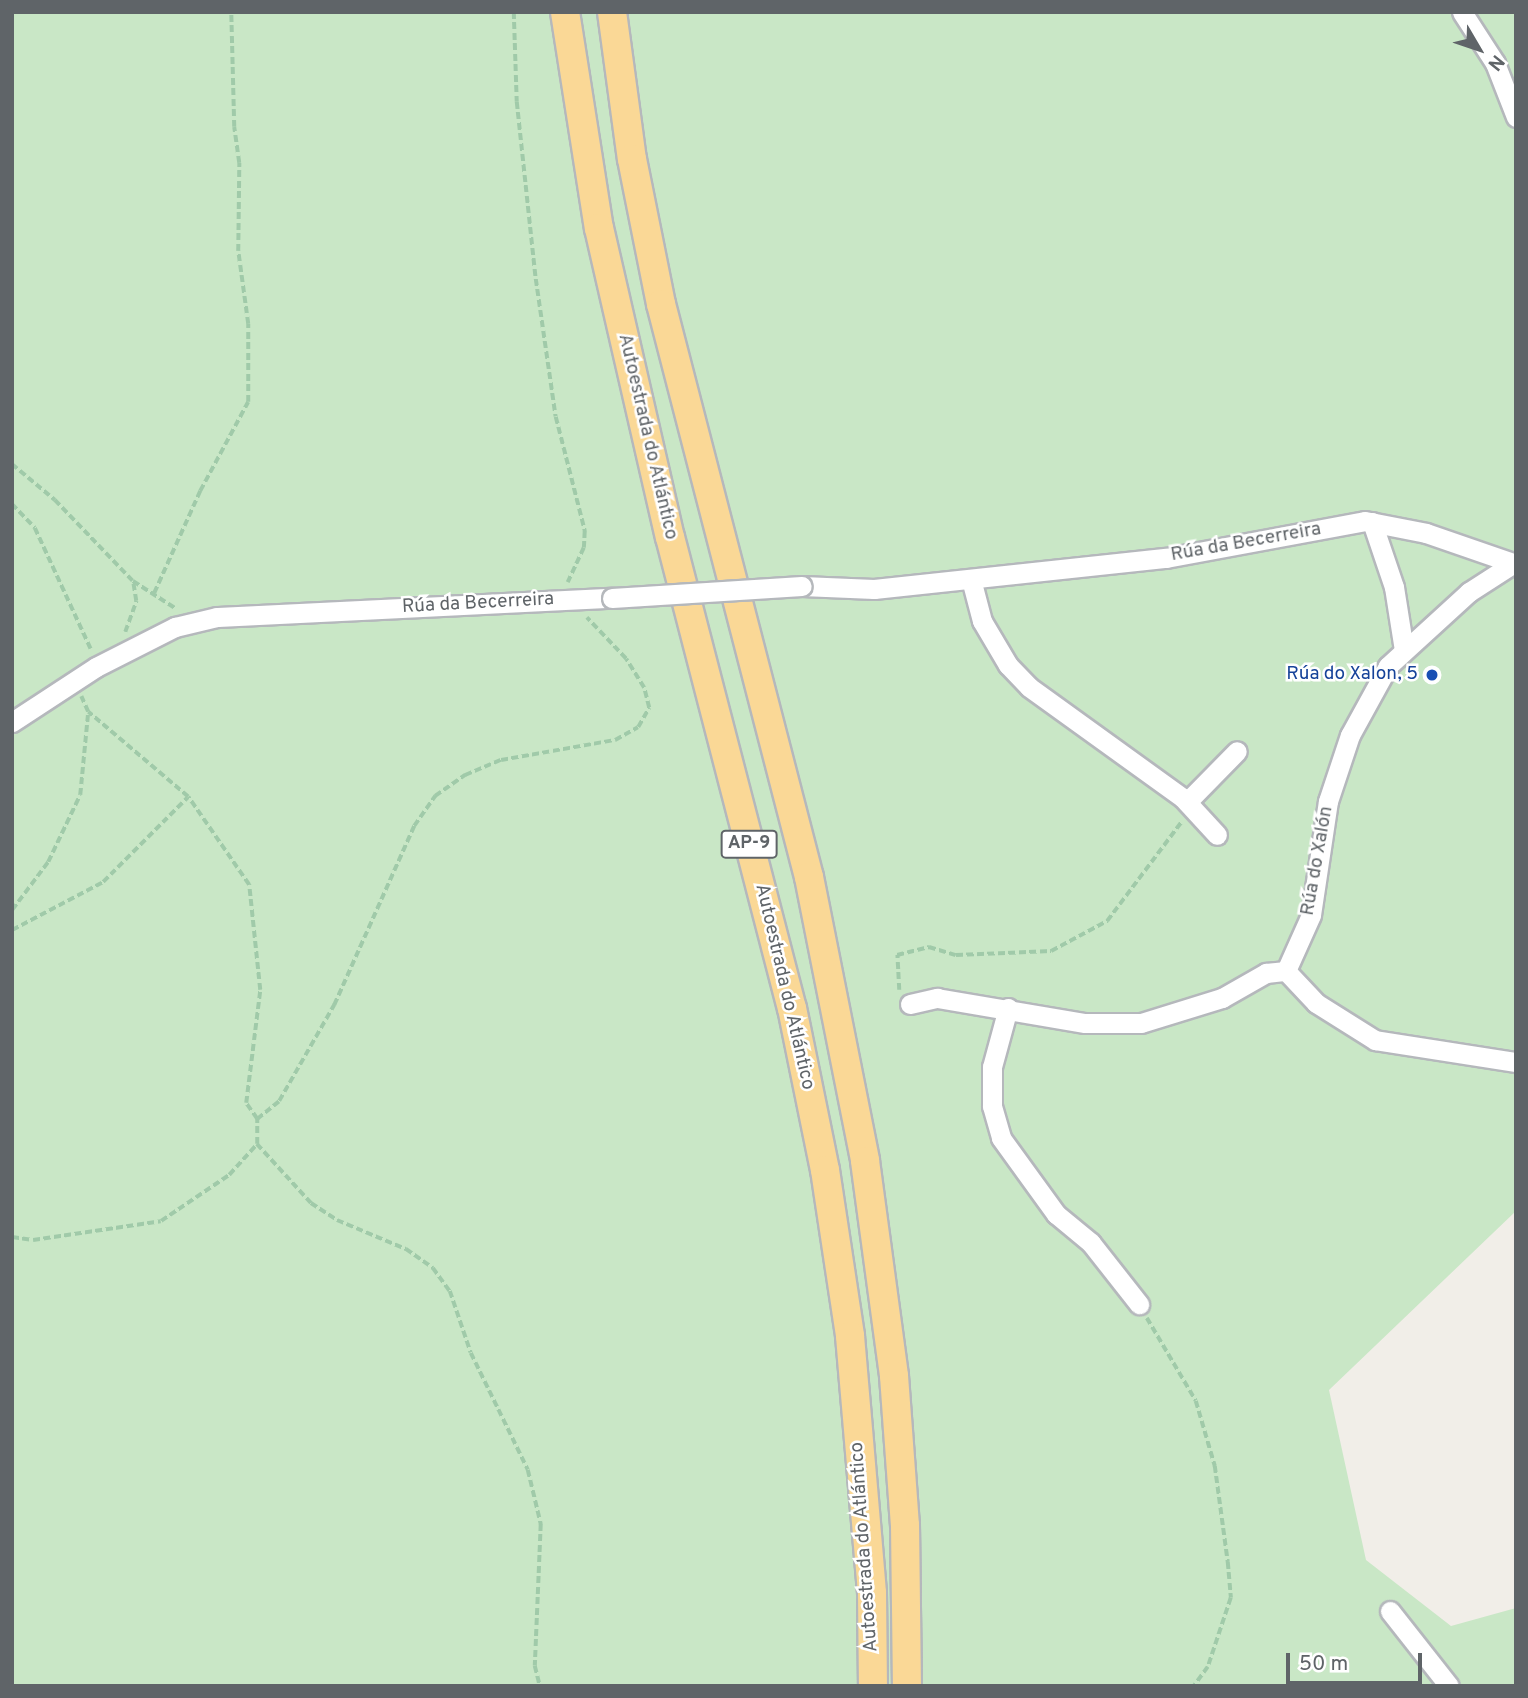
<!DOCTYPE html>
<meta charset="utf-8">
<style>
body{margin:0}
#map{position:relative;width:1528px;height:1698px;overflow:hidden;background:#f1eee8;font-family:Overpass,sans-serif}
div>[style]{position:absolute}
.green>*{inset:0;background:#c9e7c6}
.path>*{height:3.5px;margin-top:-1.75px;transform-origin:0;background:repeating-linear-gradient(90deg,#a0caa9 0 7px,transparent 0 10.5px)}
.roads{filter:drop-shadow(2px 0 #b5b8bc) drop-shadow(-2px 0 #b5b8bc) drop-shadow(0 2px #b5b8bc) drop-shadow(0 -2px #b5b8bc)}
.minor>*{height:19px;margin:-9.5px;padding:0 9.5px;transform-origin:9.5px;border-radius:9.5px;background:#fff}
.highway>*{height:28px;margin:-14px;padding:0 14px;transform-origin:14px;border-radius:14px;background:#fad896}
.bridges{filter:drop-shadow(2px 0 #b5b8bc) drop-shadow(-2px 0 #b5b8bc) drop-shadow(0 2px #b5b8bc) drop-shadow(0 -2px #b5b8bc)}
.minor-bridge>*{height:19px;margin:-9.5px;padding:0 9.5px;transform-origin:9.5px;border-radius:9.5px;background:#fff}
.dots>*{width:19px;height:19px;translate:-50% -50%;box-sizing:border-box;border:4px solid #fff;border-radius:50%}
span{translate:-50% -50%;white-space:nowrap;text-align:center;line-height:1.15;-webkit-text-stroke:5px #fff;paint-order:stroke}
.shield-label span{padding:2px 5px;background:#fff;border:2px solid;border-radius:5px;-webkit-text-stroke-width:0}
.shield-label{font-size:18px;color:#5f6468;font-weight:700}
.street-label{font-size:19px;color:#5f6468}
.transit-label{font-size:19px;color:#164399}
.right{translate:-100% -50%;text-align:right}
.frame{position:absolute;inset:0;border:14px solid #5f6468;pointer-events:none}
.north{position:absolute;left:1444px;top:14px;width:70px;height:70px;-webkit-text-stroke:5px #fff;paint-order:stroke;rotate:129deg;font-size:19px;font-weight:700;line-height:28px;text-align:center;color:#5f6468}
.north::after{content:'';display:block;margin:auto;width:24px;height:32px;background:#5f6468;clip-path:polygon(50% 0,100% 100%,50% 72%,0 100%)}
.scale{position:absolute;left:1286px;top:1653px;width:136px;height:32px;box-sizing:border-box;border:4px solid #5f6468;border-top:0;padding-left:9px;font-size:21px;line-height:24px;white-space:nowrap;color:#5f6468;-webkit-text-stroke:5px #fff;paint-order:stroke}
</style>
<div id="map">
<div class="green">
<i style="clip-path:polygon(12px 12px,1516px 12px,1516px 1211px,1329px 1390px,1366px 1560px,1451px 1626px,1516px 1608px,1516px 1686px,12px 1686px)"></i>
</div>
<div class="path">
<i style="left:514px;top:12px;width:90px;rotate:88.1deg"></i>
<i style="left:517px;top:102px;width:178px;rotate:83.9deg"></i>
<i style="left:536px;top:279px;width:139px;rotate:81.8deg"></i>
<i style="left:556px;top:417px;width:118px;rotate:75.7deg"></i>
<i style="left:585px;top:531px;width:17px;rotate:93deg"></i>
<i style="left:584px;top:548px;width:38px;rotate:115deg"></i>
<i style="left:12px;top:464px;width:56px;rotate:39.9deg"></i>
<i style="left:55px;top:500px;width:112px;rotate:46.1deg"></i>
<i style="left:133px;top:581px;width:50px;rotate:32.7deg"></i>
<i style="left:12px;top:504px;width:33px;rotate:46deg"></i>
<i style="left:35px;top:528px;width:133px;rotate:65.2deg"></i>
<i style="left:154px;top:593px;width:112px;rotate:-65.7deg"></i>
<i style="left:200px;top:491px;width:101px;rotate:-61.7deg"></i>
<i style="left:248px;top:402px;width:78px;rotate:-90deg"></i>
<i style="left:248px;top:324px;width:74px;rotate:-97.8deg"></i>
<i style="left:238px;top:251px;width:88px;rotate:-89.3deg"></i>
<i style="left:239px;top:163px;width:36px;rotate:-98deg"></i>
<i style="left:234px;top:127px;width:115px;rotate:-91.5deg"></i>
<i style="left:125px;top:632px;width:33px;rotate:-70deg"></i>
<i style="left:136px;top:601px;width:20px;rotate:-99deg"></i>
<i style="left:12px;top:910px;width:60px;rotate:-53.1deg"></i>
<i style="left:48px;top:862px;width:74px;rotate:-64.5deg"></i>
<i style="left:80px;top:795px;width:83px;rotate:-84.5deg"></i>
<i style="left:12px;top:930px;width:103px;rotate:-27.8deg"></i>
<i style="left:103px;top:882px;width:119px;rotate:-45deg"></i>
<i style="left:899px;top:990px;width:35px;rotate:-93deg"></i>
<i style="left:897px;top:955px;width:33px;rotate:-14deg"></i>
<i style="left:929px;top:947px;width:28px;rotate:17deg"></i>
<i style="left:956px;top:955px;width:95px;rotate:-2.4deg"></i>
<i style="left:1051px;top:951px;width:64px;rotate:-28.2deg"></i>
<i style="left:1107px;top:921px;width:125px;rotate:-53.1deg"></i>
<i style="left:257px;top:1119px;width:28px;rotate:-39deg"></i>
<i style="left:279px;top:1101px;width:111px;rotate:-60.2deg"></i>
<i style="left:334px;top:1005px;width:196px;rotate:-65.9deg"></i>
<i style="left:414px;top:826px;width:37px;rotate:-55deg"></i>
<i style="left:435px;top:796px;width:37px;rotate:-35deg"></i>
<i style="left:465px;top:775px;width:39px;rotate:-23deg"></i>
<i style="left:501px;top:760px;width:116px;rotate:-10deg"></i>
<i style="left:615px;top:740px;width:26px;rotate:-29deg"></i>
<i style="left:638px;top:727px;width:22px;rotate:-60deg"></i>
<i style="left:649px;top:708px;width:21px;rotate:-104deg"></i>
<i style="left:644px;top:688px;width:34px;rotate:-122deg"></i>
<i style="left:626px;top:659px;width:57px;rotate:-133.6deg"></i>
<i style="left:257px;top:1144px;width:80px;rotate:47.5deg"></i>
<i style="left:311px;top:1203px;width:31px;rotate:33deg"></i>
<i style="left:337px;top:1220px;width:75px;rotate:22.8deg"></i>
<i style="left:406px;top:1249px;width:33px;rotate:35deg"></i>
<i style="left:433px;top:1268px;width:29px;rotate:54deg"></i>
<i style="left:450px;top:1291px;width:65px;rotate:71.3deg"></i>
<i style="left:471px;top:1353px;width:130px;rotate:64deg"></i>
<i style="left:528px;top:1470px;width:56px;rotate:76.5deg"></i>
<i style="left:541px;top:1524px;width:142px;rotate:92.4deg"></i>
<i style="left:535px;top:1666px;width:21px;rotate:76deg"></i>
<i style="left:12px;top:1237px;width:21px;rotate:8deg"></i>
<i style="left:33px;top:1240px;width:129px;rotate:-8.4deg"></i>
<i style="left:161px;top:1221px;width:82px;rotate:-34.1deg"></i>
<i style="left:229px;top:1175px;width:42px;rotate:-47.9deg"></i>
<i style="left:257px;top:1144px;width:25px;rotate:-90deg"></i>
<i style="left:257px;top:1119px;width:19px;rotate:-125deg"></i>
<i style="left:246px;top:1103px;width:114px;rotate:-82.9deg"></i>
<i style="left:260px;top:990px;width:106px;rotate:-96deg"></i>
<i style="left:249px;top:885px;width:107px;rotate:-124.7deg"></i>
<i style="left:188px;top:797px;width:131px;rotate:-139.6deg"></i>
<i style="left:88px;top:712px;width:17px;rotate:-114deg"></i>
<i style="left:1147px;top:1318px;width:96px;rotate:59.4deg"></i>
<i style="left:1196px;top:1401px;width:68px;rotate:73.7deg"></i>
<i style="left:1215px;top:1466px;width:97px;rotate:82.3deg"></i>
<i style="left:1228px;top:1562px;width:36px;rotate:85deg"></i>
<i style="left:1231px;top:1598px;width:73px;rotate:108.4deg"></i>
<i style="left:1208px;top:1667px;width:24px;rotate:126deg"></i>
</div>
<div class="roads">
<div class="minor">
<i style="left:1462px;top:12px;width:61px;rotate:57.1deg"></i>
<i style="left:1495px;top:63px;width:58px;rotate:68.7deg"></i>
<i style="left:1372px;top:522px;width:69px;rotate:71.3deg"></i>
<i style="left:1394px;top:587px;width:64px;rotate:81deg"></i>
<i style="left:1514px;top:563px;width:54px;rotate:147.2deg"></i>
<i style="left:1469px;top:592px;width:110px;rotate:137.6deg"></i>
<i style="left:1388px;top:666px;width:79px;rotate:118.8deg"></i>
<i style="left:1350px;top:735px;width:70px;rotate:108.4deg"></i>
<i style="left:1328px;top:801px;width:115px;rotate:98.5deg"></i>
<i style="left:1311px;top:915px;width:61px;rotate:114.1deg"></i>
<i style="left:1286px;top:971px;width:44px;rotate:46.8deg"></i>
<i style="left:1316px;top:1003px;width:70px;rotate:32.1deg"></i>
<i style="left:1375px;top:1040px;width:143px;rotate:8.9deg"></i>
<i style="left:971px;top:579px;width:43px;rotate:75.3deg"></i>
<i style="left:982px;top:621px;width:51px;rotate:59.4deg"></i>
<i style="left:1008px;top:665px;width:30px;rotate:46deg"></i>
<i style="left:1029px;top:687px;width:190px;rotate:35.8deg"></i>
<i style="left:1183px;top:798px;width:50px;rotate:47.4deg"></i>
<i style="left:802px;top:586px;width:72px;rotate:2.4deg"></i>
<i style="left:874px;top:589px;width:294px;rotate:-6.1deg"></i>
<i style="left:1166px;top:558px;width:202px;rotate:-10.5deg"></i>
<i style="left:1365px;top:521px;width:62px;rotate:11.1deg"></i>
<i style="left:1426px;top:533px;width:95px;rotate:19deg"></i>
<i style="left:12px;top:722px;width:100px;rotate:-33.2deg"></i>
<i style="left:96px;top:667px;width:89px;rotate:-26.9deg"></i>
<i style="left:175px;top:627px;width:43px;rotate:-13.4deg"></i>
<i style="left:217px;top:617px;width:395px;rotate:-2.8deg"></i>
<i style="left:1187px;top:802px;width:71px;rotate:-45.6deg"></i>
<i style="left:910px;top:1004px;width:28px;rotate:-13deg"></i>
<i style="left:937px;top:998px;width:150px;rotate:9.6deg"></i>
<i style="left:1085px;top:1023px;width:56px"></i>
<i style="left:1141px;top:1023px;width:85px;rotate:-17.2deg"></i>
<i style="left:1222px;top:998px;width:51px;rotate:-29.6deg"></i>
<i style="left:1266px;top:973px;width:20px;rotate:-6deg"></i>
<i style="left:1008px;top:1008px;width:61px;rotate:105.2deg"></i>
<i style="left:992px;top:1067px;width:39px;rotate:90deg"></i>
<i style="left:992px;top:1106px;width:33px;rotate:74deg"></i>
<i style="left:1001px;top:1138px;width:94px;rotate:54.1deg"></i>
<i style="left:1056px;top:1214px;width:45px;rotate:39.6deg"></i>
<i style="left:1091px;top:1243px;width:78px;rotate:51.8deg"></i>
<i style="left:1390px;top:1611px;width:95px;rotate:51.8deg"></i>
</div>
<div class="highway">
<i style="left:565px;top:12px;width:219px;rotate:81.1deg"></i>
<i style="left:599px;top:228px;width:317px;rotate:77.1deg"></i>
<i style="left:670px;top:537px;width:487px;rotate:75.5deg"></i>
<i style="left:792px;top:1008px;width:165px;rotate:78.5deg"></i>
<i style="left:825px;top:1170px;width:168px;rotate:81.4deg"></i>
<i style="left:850px;top:1336px;width:258px;rotate:85.1deg"></i>
<i style="left:872px;top:1593px;width:93px;rotate:89.4deg"></i>
<i style="left:612px;top:12px;width:148px;rotate:82.3deg"></i>
<i style="left:632px;top:159px;width:148px;rotate:78.7deg"></i>
<i style="left:661px;top:304px;width:592px;rotate:75.52deg"></i>
<i style="left:809px;top:877px;width:289px;rotate:78.8deg"></i>
<i style="left:865px;top:1161px;width:217px;rotate:82.3deg"></i>
<i style="left:894px;top:1376px;width:149px;rotate:85.8deg"></i>
<i style="left:905px;top:1525px;width:161px;rotate:89.3deg"></i>
</div>
</div>
<div class="bridges">
<div class="minor-bridge">
<i style="left:612px;top:598px;width:190px;rotate:-3.6deg"></i>
</div>
</div>
<div class="dots">
<i style="left:1432px;top:675px;background:#1a4fb4"></i>
</div>
<div class="shield-label">
<span style="left:749px;top:844px">AP-9</span>
</div>
<div class="street-label">
<span style="left:647px;top:437px;rotate:77deg">Autoestrada do Atlántico</span>
<span style="left:1246px;top:543px;rotate:-10deg">Rúa da Becerreira</span>
<span style="left:478px;top:604px;rotate:-3deg">Rúa da Becerreira</span>
<span style="left:1318px;top:861px;rotate:-80deg">Rúa do Xalón</span>
<span style="left:784px;top:987px;rotate:77deg">Autoestrada do Atlántico</span>
<span style="left:865px;top:1547px;rotate:-94deg">Autoestrada do Atlántico</span>
</div>
<div class="transit-label">
<span class="right" style="left:1418px;top:675px">Rúa do Xalon, 5</span>
</div>
<div class="frame"></div>
<div class="north">N</div>
<div class="scale">50 m</div>
</div>
